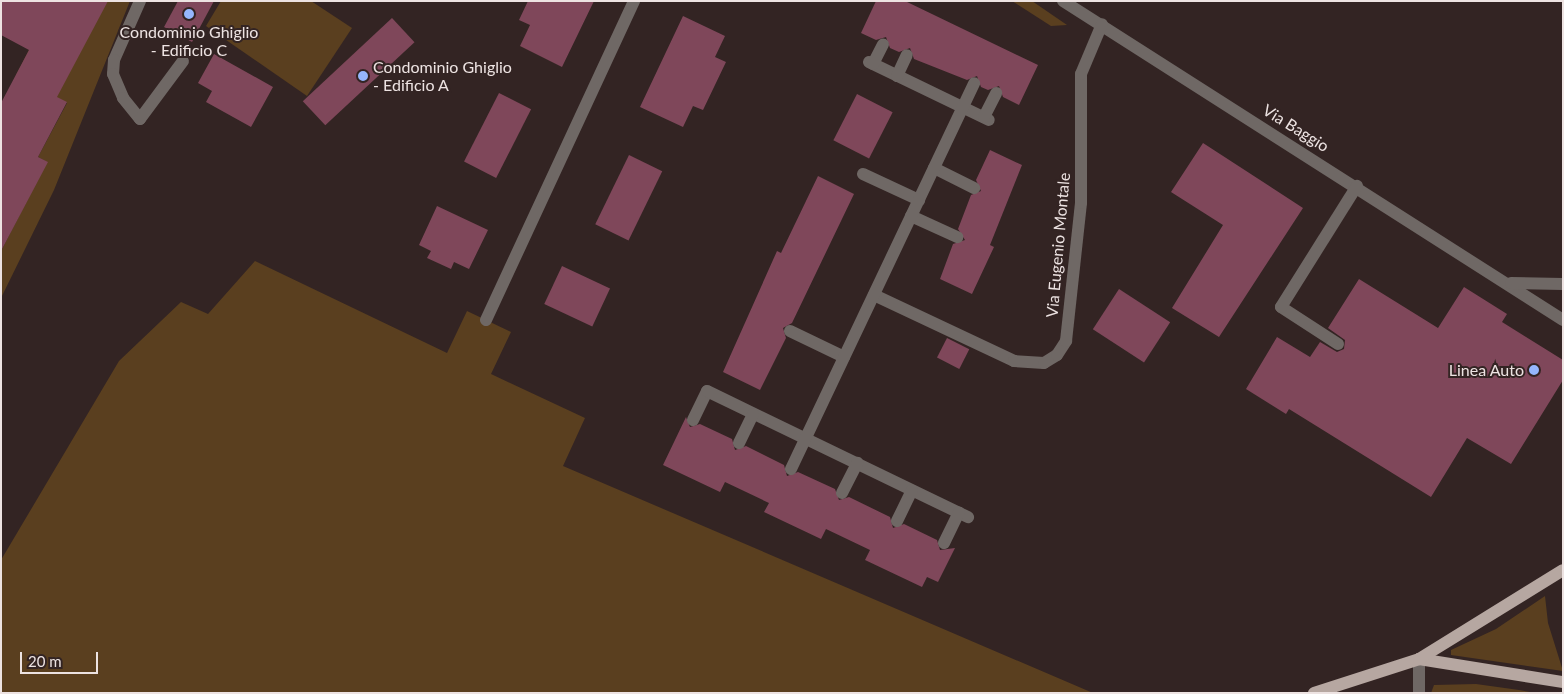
<!DOCTYPE html>
<style>
body{margin:0}
#map{position:relative;width:1564px;height:694px;overflow:hidden;background:#332423;font-family:Lato,sans-serif}
div>[style]{position:absolute}
.green>*{inset:0;background:#5a3f1f}
.building>*{inset:0;background:#7f475a;transform-origin:0 0}
.minor>*{height:12px;margin:-6px;padding:0 6px;transform-origin:6px;border-radius:6px;background:#6f6865}
.major>*{height:12px;margin:-6px;padding:0 6px;transform-origin:6px;border-radius:6px;background:#b6a7a1}
.dots>*{width:14px;height:14px;translate:-50% -50%;box-sizing:border-box;border:2px solid #332423;border-radius:50%}
span{translate:-50% -50%;white-space:nowrap;text-align:center;line-height:1.15;-webkit-text-stroke:4px #332423;paint-order:stroke}
.poi-label{font-size:16px;color:#ede3e2}
.left{translate:0 -50%;text-align:left}
.right{translate:-100% -50%;text-align:right}
.street-label{font-size:16px;color:#ede3e2}
.frame{position:absolute;inset:0;border:2px solid #ede3e2;pointer-events:none}
.scale{position:absolute;left:20px;top:652px;width:78px;height:22px;box-sizing:border-box;border:2px solid #ede3e2;border-top:0;padding-left:6px;font-size:15px;line-height:18px;white-space:nowrap;color:#ede3e2;-webkit-text-stroke:4px #332423;paint-order:stroke}
</style>
<div id="map">
<div class="green">
<i style="clip-path:polygon(108px 1px,130px 1px,54px 190px,1px 298px,1px 251px,47px 162px,38px 157px,67px 103px,16px 75px,29px 50px)"></i>
<i style="clip-path:polygon(221px 1px,311px 1px,352px 28px,307px 96px,206px 26px)"></i>
<i style="clip-path:polygon(1012px 1px,1032px 1px,1067px 25px,1051px 26px)"></i>
<i style="clip-path:polygon(255px 261px,447px 353px,467px 311px,511px 332px,491px 374px,585px 418px,563px 466px,1093px 693px,1px 693px,1px 560px,119px 361px,181px 302px,208px 314px)"></i>
<i style="clip-path:polygon(1545px 596px,1548px 623px,1563px 671px,1451px 655px,1451px 650px,1496px 629px)"></i>
<i style="clip-path:polygon(1476px 684px,1519px 690px,1536px 693px,1431px 693px,1434px 685px)"></i>
</div>
<div class="building">
<i style="clip-path:polygon(1px 1px,108px 1px,57px 97px,67px 102px,38px 157px,48px 162px,1px 251px,1px 103px,29px 50px,1px 35px)"></i>
<i style="clip-path:polygon(178px 1px,214px 1px,192px 42px,164px 27px)"></i>
<i style="clip-path:polygon(528px 1px,594px 1px,562px 67px,520px 46px,530px 25px,519px 20px)"></i>
<i style="clip-path:polygon(876px 1px,905px 1px,1038px 65px,1019px 105px,1003px 97px,999px 86px,988px 90px,981px 87px,977px 76px,967px 80px,914px 59px,910px 48px,899px 52px,890px 48px,886px 37px,876px 40px,861px 33px)"></i>
<i style="clip-path:polygon(683px 16px,725px 36px,715px 57px,726px 62px,703px 110px,693px 106px,683px 127px,640px 107px)"></i>
<i style="left:392px;top:18px;width:33px;height:122px;rotate:47deg"></i>
<i style="clip-path:polygon(214px 54px,273px 87px,251px 127px,206px 102px,212px 91px,198px 83px)"></i>
<i style="left:499px;top:93px;width:36px;height:77px;rotate:27deg"></i>
<i style="left:857px;top:94px;width:40px;height:52px;rotate:27deg"></i>
<i style="clip-path:polygon(1203px 143px,1303px 208px,1219px 337px,1172px 308px,1223px 225px,1171px 192px)"></i>
<i style="clip-path:polygon(990px 150px,1022px 165px,990px 245px,994px 247px,972px 294px,940px 279px,953px 244px,965px 240px,958px 229px,971px 195px,981px 191px,976px 180px)"></i>
<i style="left:629px;top:155px;width:37px;height:77px;rotate:26deg"></i>
<i style="clip-path:polygon(818px 176px,854px 194px,792px 323px,783px 328px,786px 338px,760px 390px,723px 372px,777px 251px,781px 253px)"></i>
<i style="clip-path:polygon(437px 206px,488px 230px,469px 269px,454px 262px,451px 269px,427px 258px,431px 251px,419px 245px)"></i>
<i style="left:562px;top:266px;width:53px;height:42px;rotate:25deg"></i>
<i style="clip-path:polygon(1359px 279px,1438px 328px,1464px 287px,1507px 314px,1502px 322px,1563px 360px,1563px 380px,1511px 464px,1467px 438px,1431px 497px,1289px 409px,1286px 414px,1246px 389px,1277px 337px,1310px 357px,1320px 342px,1337px 352px,1344px 349px,1345px 340px,1328px 328px)"></i>
<i style="left:1119px;top:289px;width:61px;height:48px;rotate:33deg"></i>
<i style="left:947px;top:338px;width:25px;height:22px;rotate:27deg"></i>
<i style="clip-path:polygon(686px 417px,690px 427px,700px 424px,732px 439px,735px 450px,746px 446px,784px 465px,787px 476px,798px 472px,835px 489px,839px 500px,849px 497px,890px 517px,893px 528px,904px 524px,937px 540px,940px 550px,955px 548px,938px 582px,927px 577px,922px 587px,865px 560px,870px 550px,826px 529px,821px 539px,764px 512px,769px 503px,725px 482px,720px 492px,663px 465px)"></i>
</div>
<div class="minor">
<i style="left:140px;top:1px;width:64px;rotate:113.8deg"></i>
<i style="left:114px;top:60px;width:14px;rotate:94deg"></i>
<i style="left:113px;top:74px;width:26px;rotate:67deg"></i>
<i style="left:123px;top:98px;width:27px;rotate:51deg"></i>
<i style="left:140px;top:119px;width:72px;rotate:-53.4deg"></i>
<i style="left:1063px;top:1px;width:593px;rotate:32.54deg"></i>
<i style="left:869px;top:62px;width:133px;rotate:25.8deg"></i>
<i style="left:873px;top:64px;width:22px;rotate:-63deg"></i>
<i style="left:897px;top:76px;width:23px;rotate:-65deg"></i>
<i style="left:984px;top:117px;width:27px;rotate:-63deg"></i>
<i style="left:934px;top:168px;width:45px;rotate:26.6deg"></i>
<i style="left:863px;top:174px;width:62px;rotate:24.9deg"></i>
<i style="left:911px;top:216px;width:51px;rotate:24.5deg"></i>
<i style="left:1511px;top:283px;width:52px;rotate:1.1deg"></i>
<i style="left:874px;top:295px;width:155px;rotate:25.2deg"></i>
<i style="left:1014px;top:361px;width:30px;rotate:4deg"></i>
<i style="left:1044px;top:363px;width:15px;rotate:-32deg"></i>
<i style="left:1057px;top:355px;width:17px;rotate:-57deg"></i>
<i style="left:1066px;top:341px;width:139px;rotate:-83.8deg"></i>
<i style="left:1081px;top:203px;width:129px;rotate:-90deg"></i>
<i style="left:1081px;top:74px;width:54px;rotate:-67.2deg"></i>
<i style="left:486px;top:320px;width:352px;rotate:-65.1deg"></i>
<i style="left:790px;top:331px;width:60px;rotate:25.7deg"></i>
<i style="left:1338px;top:344px;width:68px;rotate:-147deg"></i>
<i style="left:1281px;top:307px;width:143px;rotate:-57.9deg"></i>
<i style="left:693px;top:420px;width:32px;rotate:-64deg"></i>
<i style="left:707px;top:391px;width:290px;rotate:25.8deg"></i>
<i style="left:739px;top:443px;width:32px;rotate:-64deg"></i>
<i style="left:791px;top:469px;width:427px;rotate:-64.6deg"></i>
<i style="left:842px;top:493px;width:34px;rotate:-63deg"></i>
<i style="left:897px;top:521px;width:34px;rotate:-64deg"></i>
<i style="left:944px;top:543px;width:34px;rotate:-64deg"></i>
<i style="left:1419px;top:693px;width:34px;rotate:-90deg"></i>
</div>
<div class="major">
<i style="left:1419px;top:659px;width:146px;rotate:9.1deg"></i>
<i style="left:1314px;top:693px;width:110px;rotate:-17.9deg"></i>
<i style="left:1419px;top:659px;width:169px;rotate:-31.7deg"></i>
</div>
<div class="dots">
<i style="left:189px;top:14px;background:#95b6fd"></i>
<i style="left:363px;top:76px;background:#95b6fd"></i>
<i style="left:1534px;top:370px;background:#95b6fd"></i>
</div>
<div class="poi-label">
<span style="left:189px;top:41px">Condominio Ghiglio<br>- Edificio C</span>
<span class="left" style="left:373px;top:76px">Condominio Ghiglio<br>- Edificio A</span>
<span class="right" style="left:1524px;top:370px">Linea Auto</span>
</div>
<div class="street-label">
<span style="left:1296px;top:128px;rotate:32deg">Via Baggio</span>
<span style="left:1058px;top:245px;rotate:-85deg">Via Eugenio Montale</span>
</div>
<div class="frame"></div>
<div class="scale">20 m</div>
</div>
